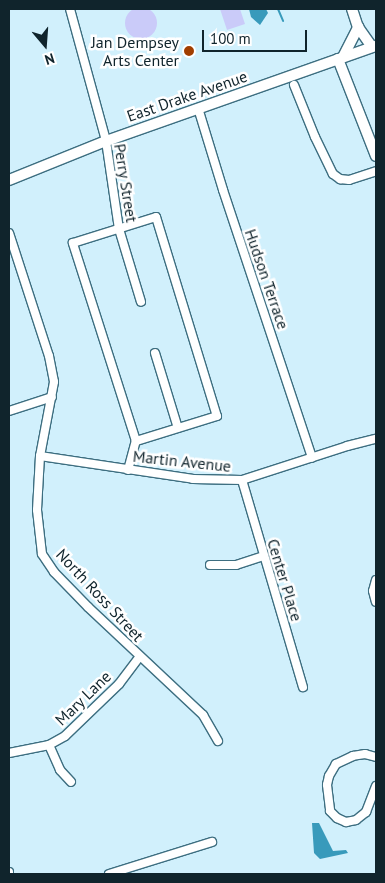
<!DOCTYPE html>
<style>
body{margin:0}
#map{position:relative;width:385px;height:883px;overflow:hidden;background:#d1f0fc;font-family:"PT Sans",sans-serif}
div>[style]{position:absolute}
.green>*{inset:0;background:#cacbf9}
.round{border-radius:50%}
.water>*{inset:0;background:#389abb}
.stream>*{height:2px;margin:-1px;padding:0 1px;transform-origin:1px;border-radius:1px;background:#389abb}
.roads{filter:drop-shadow(1px 0 #3d6e80) drop-shadow(-1px 0 #3d6e80) drop-shadow(0 1px #3d6e80) drop-shadow(0 -1px #3d6e80)}
.minor>*{height:8px;margin:-4px;padding:0 4px;transform-origin:4px;border-radius:4px;background:#fff}
.tertiary>*{height:10px;margin:-5px;padding:0 5px;transform-origin:5px;border-radius:5px;background:#fff}
.dots>*{width:14px;height:14px;translate:-50% -50%;box-sizing:border-box;border:2px solid #fff;border-radius:50%}
span{translate:-50% -50%;white-space:nowrap;text-align:center;line-height:1.15;-webkit-text-stroke:5px #fff;paint-order:stroke}
.poi-label{font-size:16px;color:#10242c}
.right{translate:-100% -50%;text-align:right}
.street-label{font-size:16px;color:#10242c}
.frame{position:absolute;inset:0;border:10px solid #10242c;pointer-events:none}
.north{position:absolute;left:20px;top:20px;width:50px;height:50px;-webkit-text-stroke:4px #fff;paint-order:stroke;rotate:162deg;font-size:14px;font-weight:700;line-height:20px;text-align:center;color:#10242c}
.north::after{content:'';display:block;margin:auto;width:18px;height:22px;background:#10242c;clip-path:polygon(50% 0,100% 100%,50% 72%,0 100%)}
.scale{position:absolute;left:202px;top:30px;width:105px;height:22px;box-sizing:border-box;border:2px solid #10242c;border-top:0;padding-left:6px;font-size:15px;line-height:18px;white-space:nowrap;color:#10242c;-webkit-text-stroke:4px #fff;paint-order:stroke}
</style>
<div id="map">
<div class="green">
<i class="round" style="left:125px;top:7px;width:32px;height:32px"></i>
<i style="clip-path:polygon(220px 9px,240px 9px,245px 24px,227px 30px)"></i>
</div>
<div class="water">
<i style="clip-path:polygon(249px 9px,266px 9px,268px 13px,260px 25px,251px 17px)"></i>
<i style="clip-path:polygon(312px 823px,319px 823px,333px 851px,346px 850px,348px 853px,320px 859px,314px 853px)"></i>
</div>
<div class="stream">
<i style="left:278px;top:9px;width:13px;rotate:67deg"></i>
</div>
<div class="roads">
<div class="minor">
<i style="left:70px;top:9px;width:137px;rotate:74.7deg"></i>
<i style="left:106px;top:141px;width:89px;rotate:81.6deg"></i>
<i style="left:119px;top:229px;width:76px;rotate:73.2deg"></i>
<i style="left:294px;top:85px;width:56px;rotate:68deg"></i>
<i style="left:315px;top:137px;width:41px;rotate:64.1deg"></i>
<i style="left:333px;top:174px;width:9px;rotate:36deg"></i>
<i style="left:340px;top:179px;width:9px;rotate:6deg"></i>
<i style="left:349px;top:180px;width:28px;rotate:-18deg"></i>
<i style="left:198px;top:108px;width:86px;rotate:73deg"></i>
<i style="left:223px;top:190px;width:282px;rotate:71.6deg"></i>
<i style="left:156px;top:217px;width:208px;rotate:73deg"></i>
<i style="left:217px;top:416px;width:85px;rotate:162.8deg"></i>
<i style="left:136px;top:441px;width:208px;rotate:-107.7deg"></i>
<i style="left:73px;top:243px;width:87px;rotate:-17.4deg"></i>
<i style="left:9px;top:233px;width:129px;rotate:72deg"></i>
<i style="left:49px;top:356px;width:26px;rotate:79deg"></i>
<i style="left:54px;top:382px;width:75px;rotate:100.7deg"></i>
<i style="left:40px;top:456px;width:54px;rotate:93.2deg"></i>
<i style="left:37px;top:510px;width:44px;rotate:83.5deg"></i>
<i style="left:42px;top:554px;width:22px;rotate:56deg"></i>
<i style="left:54px;top:572px;width:49px;rotate:45.8deg"></i>
<i style="left:88px;top:607px;width:158px;rotate:43.2deg"></i>
<i style="left:203px;top:715px;width:30px;rotate:60deg"></i>
<i style="left:155px;top:353px;width:78px;rotate:73deg"></i>
<i style="left:9px;top:411px;width:45px;rotate:-18deg"></i>
<i style="left:40px;top:456px;width:155px;rotate:8.5deg"></i>
<i style="left:193px;top:479px;width:49px;rotate:1.2deg"></i>
<i style="left:242px;top:480px;width:110px;rotate:-17.9deg"></i>
<i style="left:347px;top:446px;width:30px;rotate:-14deg"></i>
<i style="left:128px;top:470px;width:30px;rotate:-75deg"></i>
<i style="left:242px;top:480px;width:216px;rotate:73.6deg"></i>
<i style="left:210px;top:565px;width:26px"></i>
<i style="left:236px;top:565px;width:29px;rotate:-18deg"></i>
<i style="left:376px;top:580px;width:11px;rotate:105deg"></i>
<i style="left:373px;top:591px;width:11px;rotate:75deg"></i>
<i style="left:49px;top:745px;width:27px;rotate:66deg"></i>
<i style="left:60px;top:770px;width:16px;rotate:47deg"></i>
<i style="left:9px;top:753px;width:41px;rotate:-11.3deg"></i>
<i style="left:49px;top:745px;width:18px;rotate:-29deg"></i>
<i style="left:65px;top:736px;width:75px;rotate:-43.9deg"></i>
<i style="left:119px;top:684px;width:34px;rotate:-53deg"></i>
<i style="left:376px;top:757px;width:11px;rotate:-165deg"></i>
<i style="left:365px;top:754px;width:12px;rotate:171deg"></i>
<i style="left:353px;top:756px;width:19px;rotate:155deg"></i>
<i style="left:336px;top:764px;width:14px;rotate:120deg"></i>
<i style="left:329px;top:776px;width:9px;rotate:103deg"></i>
<i style="left:327px;top:785px;width:26px;rotate:83deg"></i>
<i style="left:330px;top:811px;width:10px;rotate:45deg"></i>
<i style="left:337px;top:818px;width:10px;rotate:24deg"></i>
<i style="left:346px;top:822px;width:10px;rotate:-11deg"></i>
<i style="left:356px;top:820px;width:13px;rotate:-39deg"></i>
<i style="left:366px;top:812px;width:28px;rotate:-69deg"></i>
<i style="left:9px;top:872px;width:2px;rotate:90deg"></i>
<i style="left:109px;top:874px;width:108px;rotate:-17.3deg"></i>
</div>
<div class="tertiary">
<i style="left:352px;top:9px;width:19px;rotate:72deg"></i>
<i style="left:358px;top:27px;width:24px;rotate:55deg"></i>
<i style="left:343px;top:57px;width:34px;rotate:-63deg"></i>
<i style="left:338px;top:59px;width:104px;rotate:68.6deg"></i>
<i style="left:9px;top:180px;width:105px;rotate:-21.9deg"></i>
<i style="left:106px;top:141px;width:286px;rotate:-19.4deg"></i>
</div>
</div>
<div class="dots">
<i style="left:189px;top:51px;background:#a13e00"></i>
</div>
<div class="poi-label">
<span class="right" style="left:179px;top:51px">Jan Dempsey<br>Arts Center</span>
</div>
<div class="street-label">
<span style="left:187px;top:96px;rotate:-19deg">East Drake Avenue</span>
<span style="left:126px;top:183px;rotate:81deg">Perry Street</span>
<span style="left:267px;top:279px;rotate:71deg">Hudson Terrace</span>
<span style="left:182px;top:461px;rotate:6deg">Martin Avenue</span>
<span style="left:285px;top:580px;rotate:73deg">Center Place</span>
<span style="left:100px;top:595px;rotate:47deg">North Ross Street</span>
<span style="left:83px;top:698px;rotate:-44deg">Mary Lane</span>
</div>
<div class="frame"></div>
<div class="north">N</div>
<div class="scale">100 m</div>
</div>
